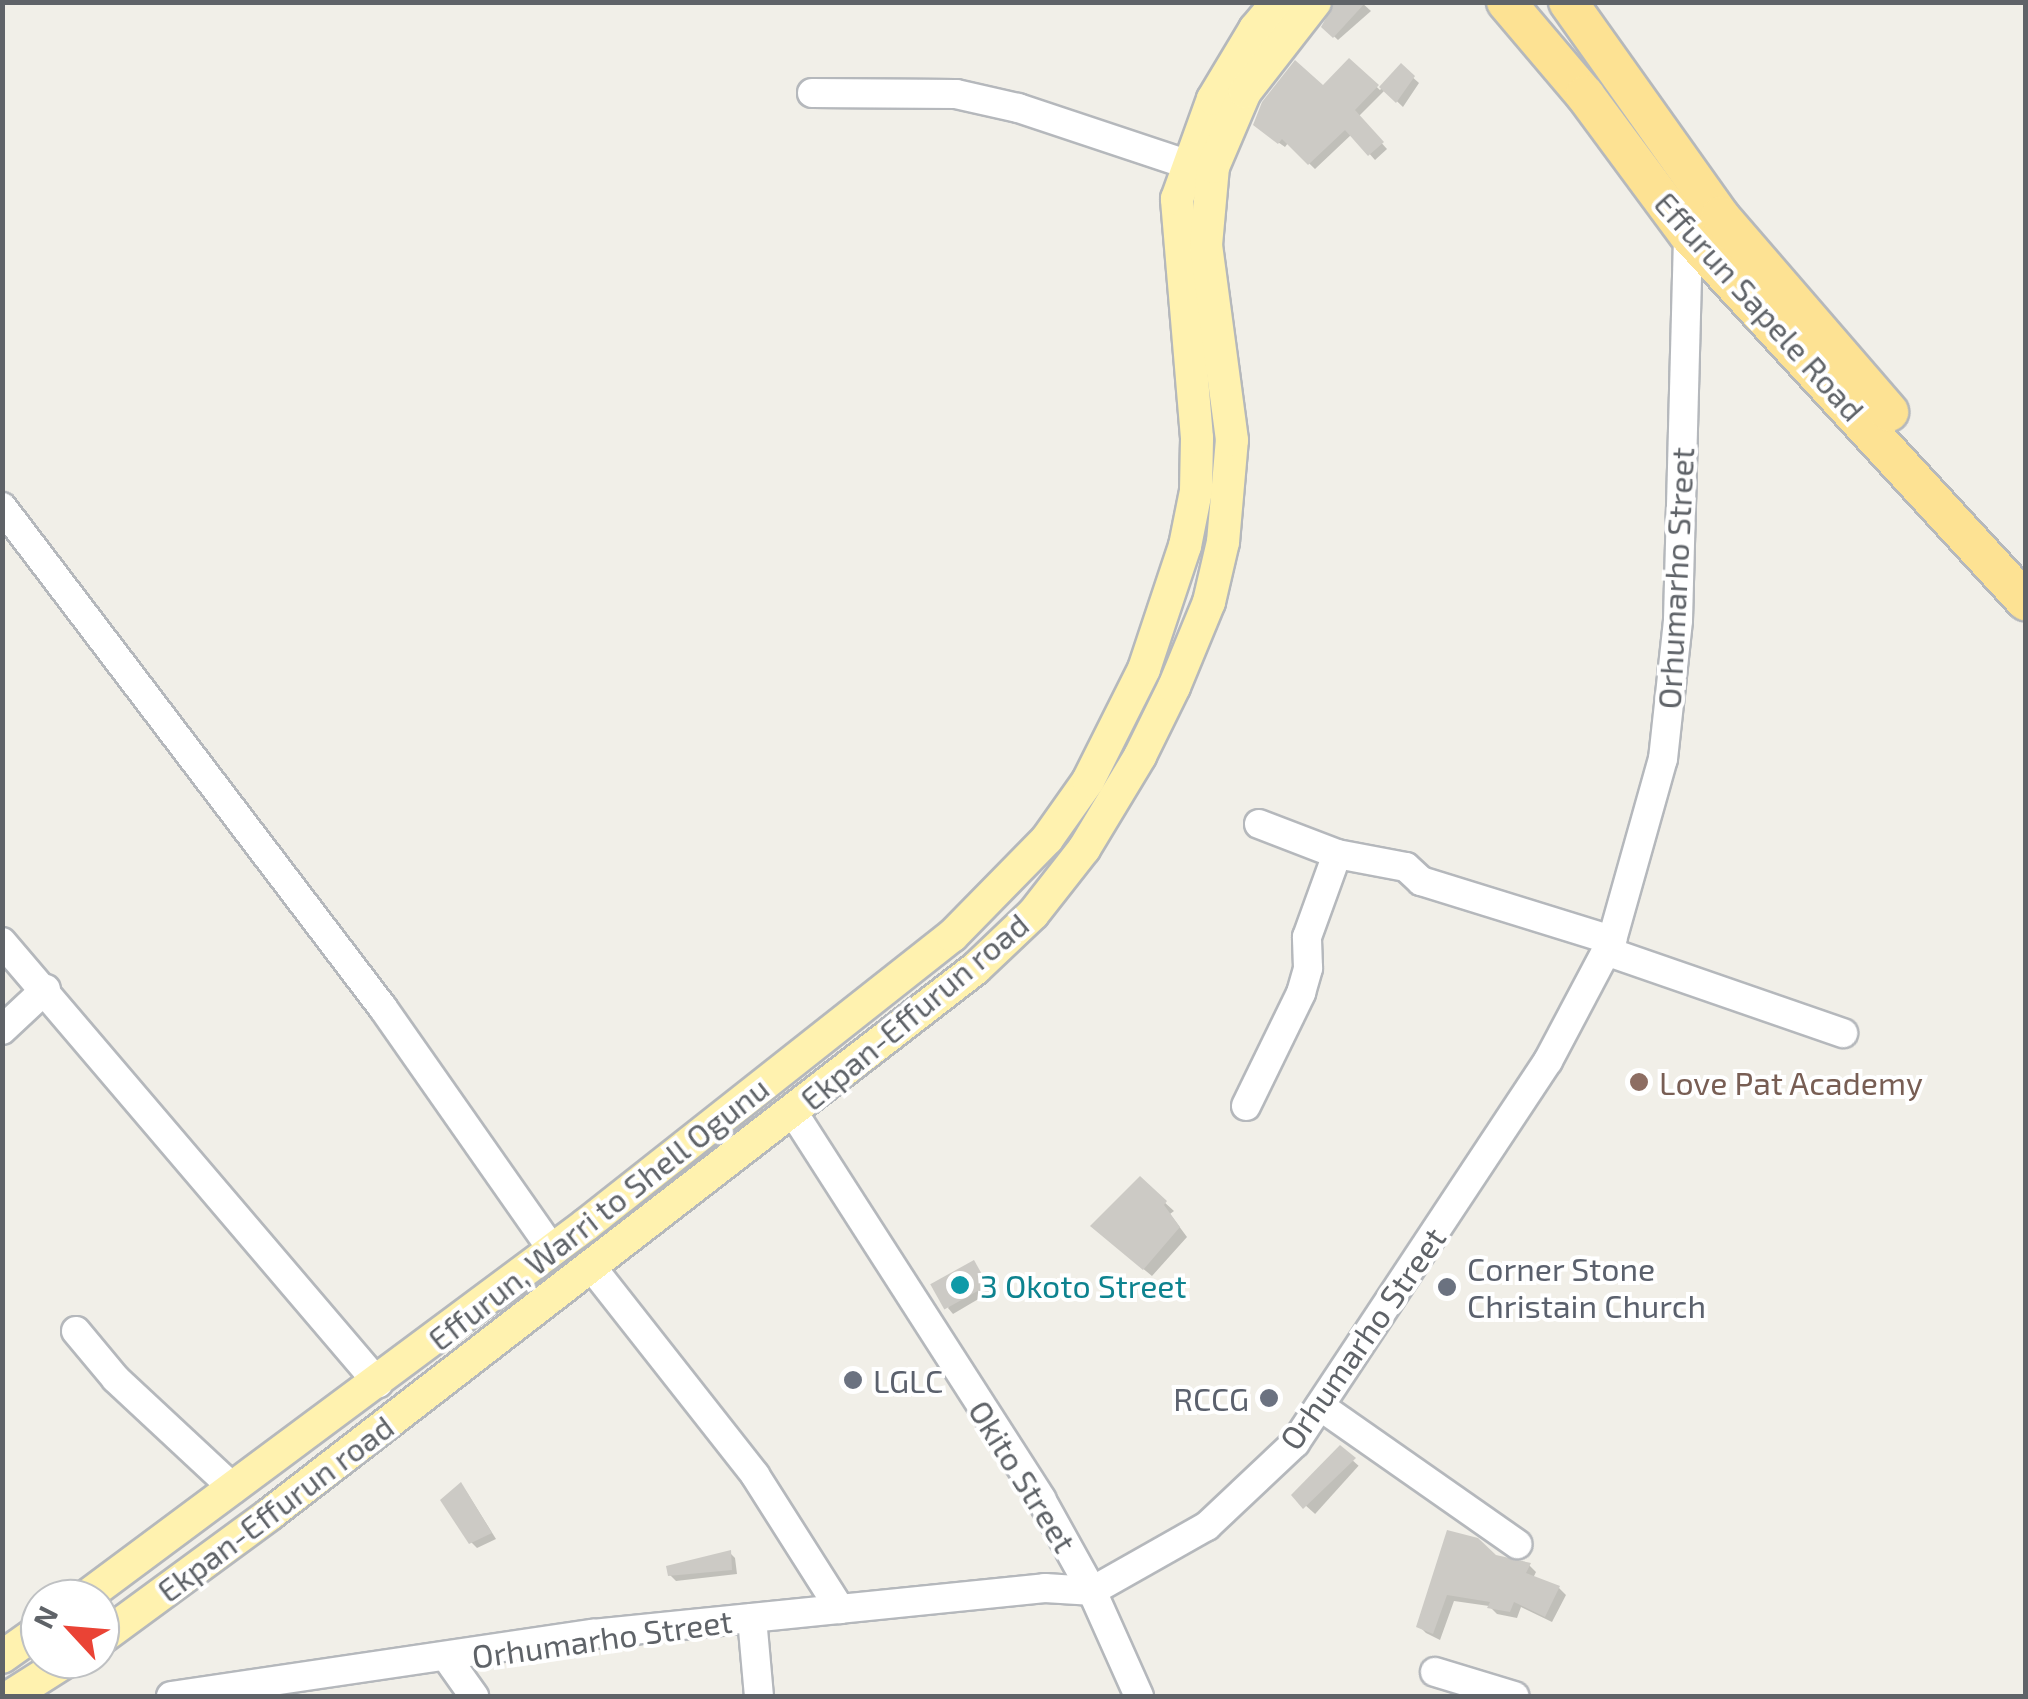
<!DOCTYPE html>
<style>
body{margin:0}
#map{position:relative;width:2028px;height:1699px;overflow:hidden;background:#f1efe8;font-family:"Exo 2",sans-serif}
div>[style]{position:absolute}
.shadow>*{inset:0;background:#0003;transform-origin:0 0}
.building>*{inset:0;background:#cccac5;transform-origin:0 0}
.roads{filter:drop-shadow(2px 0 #b5b8bc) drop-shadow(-2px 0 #b5b8bc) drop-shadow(0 2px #b5b8bc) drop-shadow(0 -2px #b5b8bc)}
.minor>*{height:28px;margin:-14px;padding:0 14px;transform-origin:14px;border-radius:14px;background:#fff}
.major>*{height:32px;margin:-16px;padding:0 16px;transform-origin:16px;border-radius:16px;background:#fff2af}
.highway>*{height:38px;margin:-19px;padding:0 19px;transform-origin:19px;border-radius:19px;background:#fde293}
.dots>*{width:28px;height:28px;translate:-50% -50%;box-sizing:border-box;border:5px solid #fff;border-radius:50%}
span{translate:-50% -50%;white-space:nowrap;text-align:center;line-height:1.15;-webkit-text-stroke:8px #fff;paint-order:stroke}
.street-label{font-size:32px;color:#5f6368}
.education-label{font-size:32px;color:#785e54}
.left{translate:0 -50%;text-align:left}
.worship-label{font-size:32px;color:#5b616d}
.right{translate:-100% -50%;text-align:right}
.culture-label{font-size:32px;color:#0d838f}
.frame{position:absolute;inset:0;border:5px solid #5f6368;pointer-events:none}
.north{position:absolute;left:20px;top:1579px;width:100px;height:100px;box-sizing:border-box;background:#fff;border:2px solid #bfc1c3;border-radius:50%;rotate:296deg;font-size:28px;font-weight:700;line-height:40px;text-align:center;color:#5f6368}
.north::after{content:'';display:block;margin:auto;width:35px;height:45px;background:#ea4335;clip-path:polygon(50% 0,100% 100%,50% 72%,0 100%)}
</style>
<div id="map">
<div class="shadow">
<i style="clip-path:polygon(1361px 2px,1371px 11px,1338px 40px,1324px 27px)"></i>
<i style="clip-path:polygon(1349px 61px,1380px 90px,1401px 67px,1419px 83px,1403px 107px,1385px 90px,1358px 117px,1387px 149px,1375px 160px,1352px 134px,1315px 169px,1288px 143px,1285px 147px,1261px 130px,1323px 88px)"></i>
<i style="clip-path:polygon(1140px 1180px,1174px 1211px,1170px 1214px,1187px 1237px,1152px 1276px,1101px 1234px)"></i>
<i style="clip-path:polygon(974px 1263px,992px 1291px,953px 1314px,948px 1308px)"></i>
<i style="left:1340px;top:1449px;width:25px;height:65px;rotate:42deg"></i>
<i style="clip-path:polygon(466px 1491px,496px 1539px,477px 1548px,471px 1542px)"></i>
<i style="clip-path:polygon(1449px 1533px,1495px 1557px,1529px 1565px,1536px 1572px,1533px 1578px,1559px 1588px,1566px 1595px,1552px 1622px,1521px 1607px,1517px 1618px,1497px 1614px,1489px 1606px,1454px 1601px,1440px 1640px,1426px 1633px,1419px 1626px)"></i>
<i style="clip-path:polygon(730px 1553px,735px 1558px,737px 1574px,676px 1581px,670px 1575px)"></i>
</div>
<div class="building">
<i style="clip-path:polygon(1335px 2px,1366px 2px,1333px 38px,1321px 27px)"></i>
<i style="clip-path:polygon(1349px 58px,1379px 85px,1355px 110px,1384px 142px,1368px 156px,1345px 130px,1308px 165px,1282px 139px,1278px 144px,1253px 125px,1262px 102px,1295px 60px,1323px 85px)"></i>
<i style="clip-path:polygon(1401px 63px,1415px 76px,1396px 103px,1379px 87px)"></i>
<i style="clip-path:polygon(1140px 1176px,1167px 1201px,1164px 1205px,1180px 1227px,1143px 1270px,1090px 1226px)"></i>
<i style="left:974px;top:1260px;width:29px;height:50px;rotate:61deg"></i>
<i style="clip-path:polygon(1340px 1445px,1356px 1458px,1303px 1509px,1291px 1495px)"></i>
<i style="clip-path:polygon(461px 1482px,492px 1533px,469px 1544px,440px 1500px)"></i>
<i style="clip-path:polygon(1447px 1530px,1478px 1538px,1496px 1555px,1531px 1563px,1526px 1573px,1560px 1586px,1545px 1617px,1514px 1602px,1510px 1612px,1487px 1608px,1490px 1602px,1447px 1595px,1433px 1634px,1416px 1627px)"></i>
<i style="clip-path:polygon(731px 1550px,732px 1570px,668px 1576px,666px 1566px)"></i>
</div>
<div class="roads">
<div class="minor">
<i style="left:812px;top:93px;width:144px;rotate:0.4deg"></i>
<i style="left:956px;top:94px;width:64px;rotate:12.7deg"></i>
<i style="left:1018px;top:108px;width:177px;rotate:18.4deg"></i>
<i style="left:2px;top:507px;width:629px;rotate:52.75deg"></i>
<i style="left:383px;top:1008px;width:297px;rotate:55deg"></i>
<i style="left:1259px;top:824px;width:84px;rotate:21deg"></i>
<i style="left:1337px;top:854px;width:70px;rotate:10.7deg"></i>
<i style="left:1406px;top:867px;width:21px;rotate:43deg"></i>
<i style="left:1421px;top:881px;width:200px;rotate:17.2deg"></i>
<i style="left:2px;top:942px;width:580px;rotate:49.55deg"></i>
<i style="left:1606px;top:951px;width:251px;rotate:19.1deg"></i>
<i style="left:2px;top:1030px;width:60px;rotate:-43deg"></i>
<i style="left:1246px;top:1106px;width:126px;rotate:-64deg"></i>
<i style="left:1301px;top:993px;width:26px;rotate:-74deg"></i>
<i style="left:1308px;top:968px;width:31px;rotate:-92deg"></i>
<i style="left:1307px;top:937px;width:88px;rotate:-70.1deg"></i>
<i style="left:793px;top:1112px;width:460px;rotate:57.3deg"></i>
<i style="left:1041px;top:1499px;width:105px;rotate:61deg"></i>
<i style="left:1092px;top:1591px;width:115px;rotate:65.9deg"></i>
<i style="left:590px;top:1265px;width:267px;rotate:51.8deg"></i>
<i style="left:755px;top:1475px;width:159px;rotate:57.6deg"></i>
<i style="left:76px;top:1331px;width:62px;rotate:50.2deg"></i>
<i style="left:116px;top:1379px;width:161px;rotate:43deg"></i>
<i style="left:1320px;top:1406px;width:241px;rotate:35deg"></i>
<i style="left:752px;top:1618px;width:78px;rotate:84.9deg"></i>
<i style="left:447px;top:1658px;width:47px;rotate:54.6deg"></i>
<i style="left:1435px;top:1672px;width:83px;rotate:16.9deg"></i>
<i style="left:171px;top:1696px;width:427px;rotate:-8.4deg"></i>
<i style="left:593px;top:1634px;width:454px;rotate:-5.8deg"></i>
<i style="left:1045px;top:1588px;width:47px;rotate:3.7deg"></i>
<i style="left:1092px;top:1591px;width:132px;rotate:-29.5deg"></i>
<i style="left:1207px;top:1526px;width:121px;rotate:-43.3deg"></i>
<i style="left:1295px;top:1443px;width:458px;rotate:-56.5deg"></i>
<i style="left:1548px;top:1061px;width:137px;rotate:-62.1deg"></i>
<i style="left:1612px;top:940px;width:188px;rotate:-74.3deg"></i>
<i style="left:1663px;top:759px;width:140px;rotate:-83.8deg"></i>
<i style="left:1678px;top:620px;width:386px;rotate:-88.5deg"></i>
</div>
<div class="major">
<i style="left:83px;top:1599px;width:628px;rotate:-36.65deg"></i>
<i style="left:587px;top:1224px;width:465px;rotate:-38.3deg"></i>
<i style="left:952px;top:936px;width:136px;rotate:-45.6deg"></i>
<i style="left:1047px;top:839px;width:71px;rotate:-54.7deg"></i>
<i style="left:1088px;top:781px;width:125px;rotate:-63.4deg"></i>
<i style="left:1144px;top:669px;width:130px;rotate:-71.6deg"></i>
<i style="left:1185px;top:546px;width:56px;rotate:-78.7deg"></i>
<i style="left:1196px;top:491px;width:53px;rotate:-88.9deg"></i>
<i style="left:1197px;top:438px;width:240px;rotate:-94.8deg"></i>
<i style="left:1177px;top:199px;width:106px;rotate:-70.2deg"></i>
<i style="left:1213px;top:99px;width:82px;rotate:-59deg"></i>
<i style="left:1255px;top:29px;width:35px;rotate:-50deg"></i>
<i style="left:100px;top:1639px;width:211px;rotate:-36.3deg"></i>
<i style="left:270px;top:1514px;width:891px;rotate:-37.71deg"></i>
<i style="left:975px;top:969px;width:80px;rotate:-43.5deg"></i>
<i style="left:1033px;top:914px;width:83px;rotate:-51.9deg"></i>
<i style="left:1084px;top:849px;width:109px;rotate:-58.9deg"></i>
<i style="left:1140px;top:756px;width:77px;rotate:-63.8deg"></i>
<i style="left:1174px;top:687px;width:92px;rotate:-67.6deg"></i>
<i style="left:1209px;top:602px;width:62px;rotate:-76.9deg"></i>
<i style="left:1223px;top:542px;width:102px;rotate:-85deg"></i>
<i style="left:1232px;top:440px;width:197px;rotate:-97.6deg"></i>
<i style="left:1206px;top:245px;width:78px;rotate:-84.9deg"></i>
<i style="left:1213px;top:167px;width:82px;rotate:-66.9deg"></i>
<i style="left:1245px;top:92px;width:114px;rotate:-52.1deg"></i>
<i style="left:2px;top:1657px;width:47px;rotate:-35.4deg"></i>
<i style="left:11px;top:1696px;width:69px;rotate:-32.5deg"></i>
</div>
<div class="highway">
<i style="left:1506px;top:2px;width:122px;rotate:49.7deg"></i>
<i style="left:1585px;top:95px;width:173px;rotate:53.5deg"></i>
<i style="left:1688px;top:234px;width:499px;rotate:47.4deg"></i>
<i style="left:1568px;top:2px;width:262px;rotate:54.6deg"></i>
<i style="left:1720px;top:216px;width:259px;rotate:49.2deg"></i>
</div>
</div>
<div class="dots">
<i style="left:1639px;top:1082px;background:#8d6e63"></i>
<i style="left:960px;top:1285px;background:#0f9aa8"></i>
<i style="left:1447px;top:1287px;background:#6b7280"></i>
<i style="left:853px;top:1380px;background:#6b7280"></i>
<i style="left:1269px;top:1398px;background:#6b7280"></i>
</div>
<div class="street-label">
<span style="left:1760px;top:306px;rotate:48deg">Effurun Sapele Road</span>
<span style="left:1675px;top:578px;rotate:-87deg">Orhumarho Street</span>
<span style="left:914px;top:1011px;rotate:-40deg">Ekpan-Effurun road</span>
<span style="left:598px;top:1213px;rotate:-38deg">Effurun, Warri to Shell Ogunu</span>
<span style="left:1362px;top:1338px;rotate:-55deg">Orhumarho Street</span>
<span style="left:1023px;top:1476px;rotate:58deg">Okito Street</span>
<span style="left:275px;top:1508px;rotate:-37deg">Ekpan-Effurun road</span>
<span style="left:602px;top:1638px;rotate:-8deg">Orhumarho Street</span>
</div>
<div class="education-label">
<span class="left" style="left:1659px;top:1082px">Love Pat Academy</span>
</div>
<div class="worship-label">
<span class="left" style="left:1467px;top:1287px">Corner Stone<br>Christain Church</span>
<span class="left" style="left:873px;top:1380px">LGLC</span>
<span class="right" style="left:1249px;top:1398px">RCCG</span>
</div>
<div class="culture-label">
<span class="left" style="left:980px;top:1285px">3 Okoto Street</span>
</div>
<div class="frame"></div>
<div class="north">N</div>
</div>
